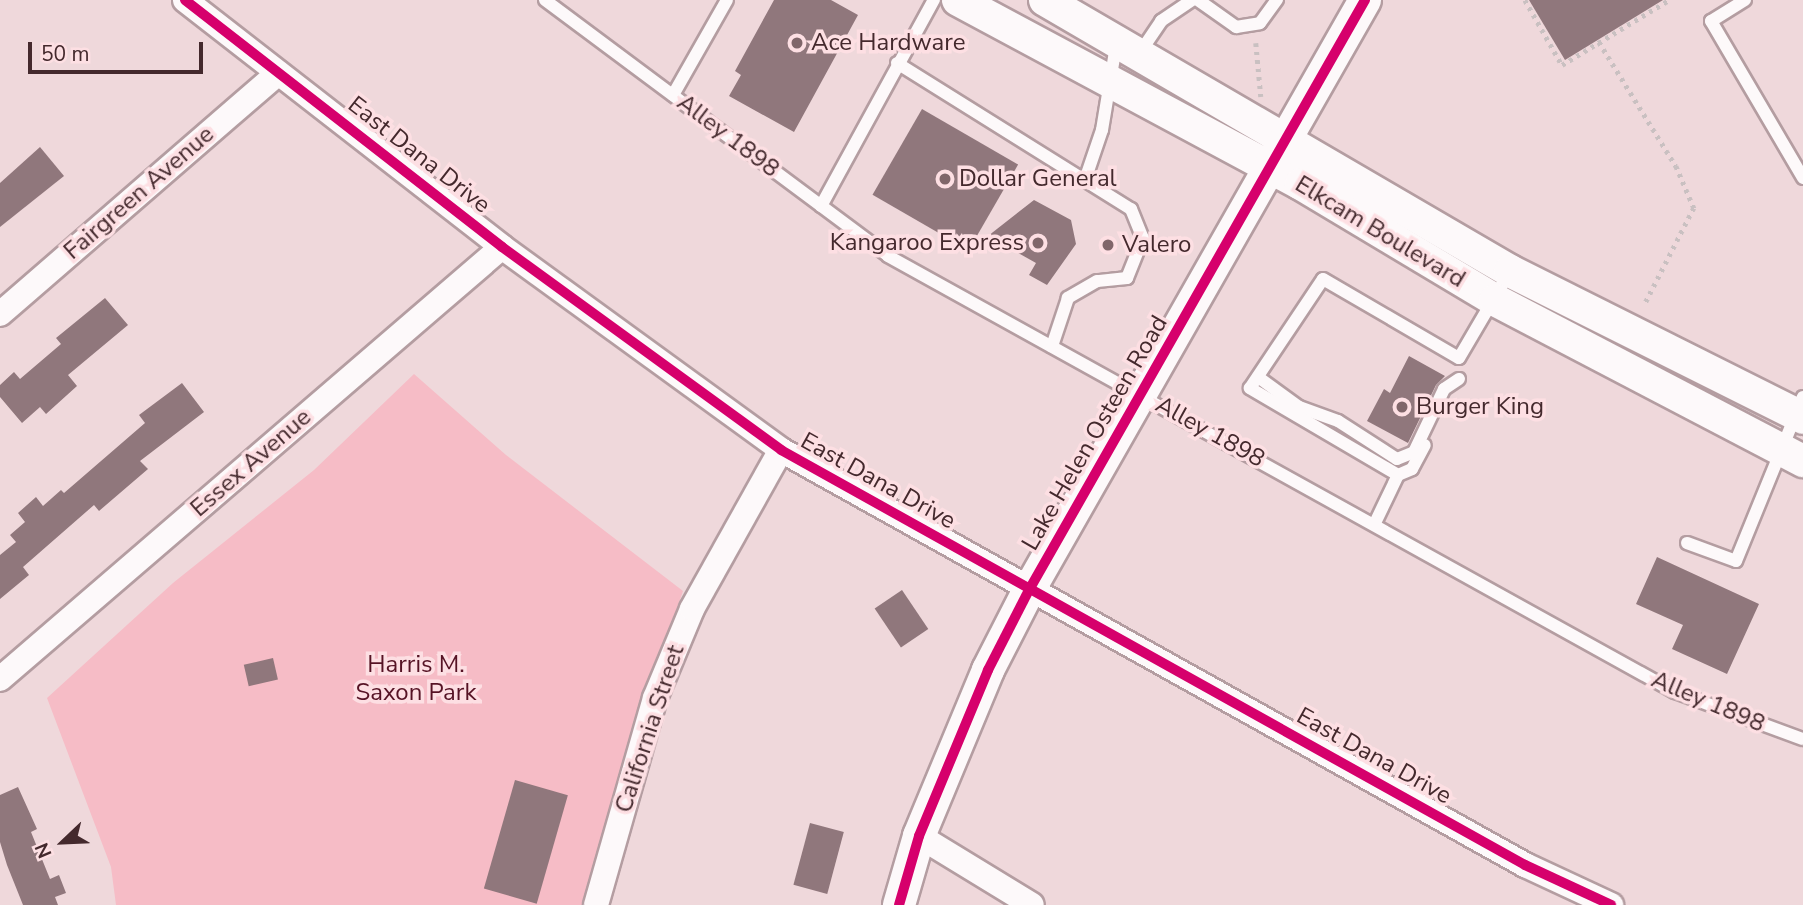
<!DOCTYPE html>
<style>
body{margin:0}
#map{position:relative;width:1803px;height:905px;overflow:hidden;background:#efd8db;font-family:"Nunito Sans",sans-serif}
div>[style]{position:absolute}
.green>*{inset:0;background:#f6bcc6}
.building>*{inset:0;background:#90777c;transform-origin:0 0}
.path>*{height:4.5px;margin-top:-2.25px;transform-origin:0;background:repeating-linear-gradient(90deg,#c9c0c1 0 3.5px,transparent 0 8.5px)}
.roads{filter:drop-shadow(2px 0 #b49da1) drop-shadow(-2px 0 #b49da1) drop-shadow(0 2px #b49da1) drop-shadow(0 -2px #b49da1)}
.service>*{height:12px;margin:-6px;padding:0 6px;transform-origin:6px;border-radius:6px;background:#fdf9fa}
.minor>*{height:24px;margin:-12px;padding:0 12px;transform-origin:12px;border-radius:12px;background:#fdf9fa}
.tertiary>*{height:32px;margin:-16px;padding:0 16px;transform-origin:16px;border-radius:16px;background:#fdf9fa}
.cycleway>*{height:10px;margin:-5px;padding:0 5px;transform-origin:5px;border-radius:5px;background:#d6006c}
.dots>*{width:19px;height:19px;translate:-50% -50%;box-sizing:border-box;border:4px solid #fddfe3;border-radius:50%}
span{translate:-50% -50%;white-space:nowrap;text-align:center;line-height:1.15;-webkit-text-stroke:7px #fddfe3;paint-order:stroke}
.poi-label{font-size:24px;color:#44292d}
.left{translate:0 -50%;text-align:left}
.right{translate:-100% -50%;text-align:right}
.street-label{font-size:24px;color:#44292d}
.park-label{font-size:24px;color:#561325}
.north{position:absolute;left:28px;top:807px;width:70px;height:70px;-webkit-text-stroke:5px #fddfe3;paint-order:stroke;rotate:247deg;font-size:19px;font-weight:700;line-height:28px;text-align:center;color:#44292d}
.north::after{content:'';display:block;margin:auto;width:24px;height:32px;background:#44292d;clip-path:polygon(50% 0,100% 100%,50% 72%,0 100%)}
.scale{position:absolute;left:28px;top:42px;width:175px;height:32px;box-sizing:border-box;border:4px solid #44292d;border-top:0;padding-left:9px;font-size:21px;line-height:24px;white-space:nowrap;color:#44292d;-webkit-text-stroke:5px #fddfe3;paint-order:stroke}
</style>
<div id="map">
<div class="green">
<i style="clip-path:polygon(414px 374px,506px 455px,683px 591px,626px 761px,585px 905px,116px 905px,111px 867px,47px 698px,173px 583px,314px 470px)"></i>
</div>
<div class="building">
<i style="clip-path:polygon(774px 0,831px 0,858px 15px,794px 132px,729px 96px,741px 75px,735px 71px)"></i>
<i style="clip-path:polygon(1529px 0,1663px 0,1565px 60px)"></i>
<i style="left:922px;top:109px;width:111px;height:99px;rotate:30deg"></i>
<i style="clip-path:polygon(40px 147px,64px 176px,0 227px,0 183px)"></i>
<i style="clip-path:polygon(1034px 200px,1071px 220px,1076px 244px,1047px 285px,1029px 275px,1036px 263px,988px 236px)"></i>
<i style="clip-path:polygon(105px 298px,128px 325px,68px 375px,77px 386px,46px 414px,40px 407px,22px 423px,0 397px,0 385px,14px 372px,20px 379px,61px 344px,56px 338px)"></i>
<i style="clip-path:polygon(1409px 356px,1445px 376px,1436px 385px,1408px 443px,1367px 421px,1384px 389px,1390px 393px)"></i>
<i style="clip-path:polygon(182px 383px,204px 412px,140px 461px,148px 469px,99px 511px,94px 505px,23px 567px,29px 575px,0 599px,0 555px,16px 542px,10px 535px,25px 522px,18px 513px,36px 497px,43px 506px,61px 490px,64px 493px,145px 423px,139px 415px)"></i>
<i style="clip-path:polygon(1657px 557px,1759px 604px,1727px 674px,1672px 649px,1683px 625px,1636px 604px)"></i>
<i style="left:902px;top:590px;width:47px;height:33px;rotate:56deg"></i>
<i style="left:273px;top:658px;width:22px;height:30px;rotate:77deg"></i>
<i style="left:515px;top:780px;width:55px;height:113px;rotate:16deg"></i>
<i style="clip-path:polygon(18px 787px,37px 829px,31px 832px,50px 879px,59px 875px,66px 893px,55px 897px,58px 905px,23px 905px,7px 865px,0 842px,0 795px)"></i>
<i style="left:810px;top:823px;width:35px;height:64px;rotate:15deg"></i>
</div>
<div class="path">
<i style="left:1525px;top:0;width:75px;rotate:60.4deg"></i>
<i style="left:1562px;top:65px;width:125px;rotate:-31.3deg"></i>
<i style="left:1599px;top:42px;width:146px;rotate:58.2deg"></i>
<i style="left:1676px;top:166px;width:46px;rotate:66.8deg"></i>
<i style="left:1694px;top:208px;width:106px;rotate:117.1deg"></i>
<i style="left:1256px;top:43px;width:54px;rotate:84.7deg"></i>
</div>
<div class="roads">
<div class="service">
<i style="left:545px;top:0;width:428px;rotate:36.7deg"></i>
<i style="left:888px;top:256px;width:900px;rotate:28.99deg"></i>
<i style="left:1675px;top:692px;width:136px;rotate:20.2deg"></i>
<i style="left:1198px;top:0;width:47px;rotate:35.4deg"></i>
<i style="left:1236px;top:27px;width:24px;rotate:-9deg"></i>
<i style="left:1260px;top:23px;width:29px;rotate:-54deg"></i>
<i style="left:1745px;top:0;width:40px;rotate:148deg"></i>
<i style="left:1711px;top:21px;width:182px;rotate:59.6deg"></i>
<i style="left:1139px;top:54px;width:40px;rotate:-56deg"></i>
<i style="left:1161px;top:21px;width:37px;rotate:-34deg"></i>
<i style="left:897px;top:63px;width:276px;rotate:32deg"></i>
<i style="left:1131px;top:209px;width:31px;rotate:68deg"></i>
<i style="left:1143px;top:238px;width:43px;rotate:111.8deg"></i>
<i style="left:1127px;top:278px;width:30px;rotate:174deg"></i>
<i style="left:1097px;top:281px;width:34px;rotate:150deg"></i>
<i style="left:1068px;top:298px;width:51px;rotate:108.4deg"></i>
<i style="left:673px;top:95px;width:109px;rotate:-60.4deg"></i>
<i style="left:1086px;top:177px;width:50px;rotate:-71.2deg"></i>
<i style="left:1102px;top:130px;width:86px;rotate:-80.6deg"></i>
<i style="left:821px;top:206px;width:235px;rotate:-61.3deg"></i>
<i style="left:1258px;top:377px;width:51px;rotate:36.2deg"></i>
<i style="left:1299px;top:407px;width:41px;rotate:19.7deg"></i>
<i style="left:1338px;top:421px;width:70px;rotate:32.8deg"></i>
<i style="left:1397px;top:459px;width:18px;rotate:-22deg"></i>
<i style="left:1414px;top:452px;width:70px;rotate:-64.5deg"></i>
<i style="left:1444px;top:389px;width:18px;rotate:-34deg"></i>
<i style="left:1398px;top:475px;width:15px;rotate:-23deg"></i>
<i style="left:1412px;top:469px;width:27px;rotate:-62deg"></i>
<i style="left:1375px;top:523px;width:53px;rotate:-64.4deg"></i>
<i style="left:1398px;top:475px;width:172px;rotate:-149.6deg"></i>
<i style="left:1250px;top:388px;width:131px;rotate:-56.2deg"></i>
<i style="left:1323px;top:279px;width:157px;rotate:30.2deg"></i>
<i style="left:1459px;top:358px;width:101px;rotate:-59.6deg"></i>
<i style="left:1687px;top:543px;width:52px;rotate:20.2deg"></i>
<i style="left:1736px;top:561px;width:177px;rotate:-67.8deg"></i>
</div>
<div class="minor">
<i style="left:185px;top:0;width:402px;rotate:37.9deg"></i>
<i style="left:502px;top:247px;width:345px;rotate:36deg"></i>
<i style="left:781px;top:450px;width:852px;rotate:29.15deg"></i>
<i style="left:1525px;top:865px;width:95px;rotate:24.9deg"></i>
<i style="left:0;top:314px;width:368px;rotate:-40.9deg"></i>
<i style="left:0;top:679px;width:662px;rotate:-40.71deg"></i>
<i style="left:919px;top:836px;width:132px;rotate:31.4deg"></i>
<i style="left:596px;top:905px;width:215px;rotate:-74.1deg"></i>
<i style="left:655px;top:698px;width:96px;rotate:-67.4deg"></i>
<i style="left:692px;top:609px;width:182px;rotate:-60.8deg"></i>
</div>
<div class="tertiary">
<i style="left:958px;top:0;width:389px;rotate:28.2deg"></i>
<i style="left:1301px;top:184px;width:226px;rotate:30.9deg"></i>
<i style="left:1495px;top:300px;width:348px;rotate:27.6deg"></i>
<i style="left:1045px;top:0;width:538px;rotate:30.23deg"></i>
<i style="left:1510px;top:271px;width:328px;rotate:26.6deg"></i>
<i style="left:899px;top:905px;width:72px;rotate:-73.8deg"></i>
<i style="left:919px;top:836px;width:180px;rotate:-67.4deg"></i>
<i style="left:988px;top:670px;width:90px;rotate:-62.9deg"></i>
<i style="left:1029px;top:590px;width:679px;rotate:-60.34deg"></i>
</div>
</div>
<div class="cycleway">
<i style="left:185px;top:0;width:402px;rotate:37.9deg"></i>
<i style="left:502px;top:247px;width:345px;rotate:36deg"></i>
<i style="left:781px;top:450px;width:852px;rotate:29.15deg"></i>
<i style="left:1525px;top:865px;width:95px;rotate:24.9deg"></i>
<i style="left:899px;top:905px;width:72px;rotate:-73.8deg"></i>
<i style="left:919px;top:836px;width:180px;rotate:-67.4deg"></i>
<i style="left:988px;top:670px;width:90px;rotate:-62.9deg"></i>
<i style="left:1029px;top:590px;width:679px;rotate:-60.34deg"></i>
</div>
<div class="dots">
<i style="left:797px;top:43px;background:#80666a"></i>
<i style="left:945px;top:179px;background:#80666a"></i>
<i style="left:1038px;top:243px;background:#80666a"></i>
<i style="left:1108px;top:245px;background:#80666a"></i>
<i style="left:1402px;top:407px;background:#80666a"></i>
</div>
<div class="poi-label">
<span class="left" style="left:811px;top:43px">Ace Hardware</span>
<span class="left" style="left:959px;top:179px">Dollar General</span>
<span class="right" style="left:1024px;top:243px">Kangaroo Express</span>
<span class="left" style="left:1122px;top:245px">Valero</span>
<span class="left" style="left:1416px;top:407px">Burger King</span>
</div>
<div class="street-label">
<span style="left:728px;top:136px;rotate:37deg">Alley 1898</span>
<span style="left:419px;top:155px;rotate:38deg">East Dana Drive</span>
<span style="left:139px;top:193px;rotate:-41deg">Fairgreen Avenue</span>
<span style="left:1380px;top:232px;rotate:31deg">Elkcam Boulevard</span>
<span style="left:1210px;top:432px;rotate:29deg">Alley 1898</span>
<span style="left:1095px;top:433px;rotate:-60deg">Lake Helen Osteen Road</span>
<span style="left:251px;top:463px;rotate:-41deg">Essex Avenue</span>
<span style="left:878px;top:481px;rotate:29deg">East Dana Drive</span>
<span style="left:1708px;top:702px;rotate:23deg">Alley 1898</span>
<span style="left:650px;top:729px;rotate:-72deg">California Street</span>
<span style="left:1374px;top:756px;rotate:29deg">East Dana Drive</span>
</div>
<div class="park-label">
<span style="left:416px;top:679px">Harris M.<br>Saxon Park</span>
</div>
<div class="north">N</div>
<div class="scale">50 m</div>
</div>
